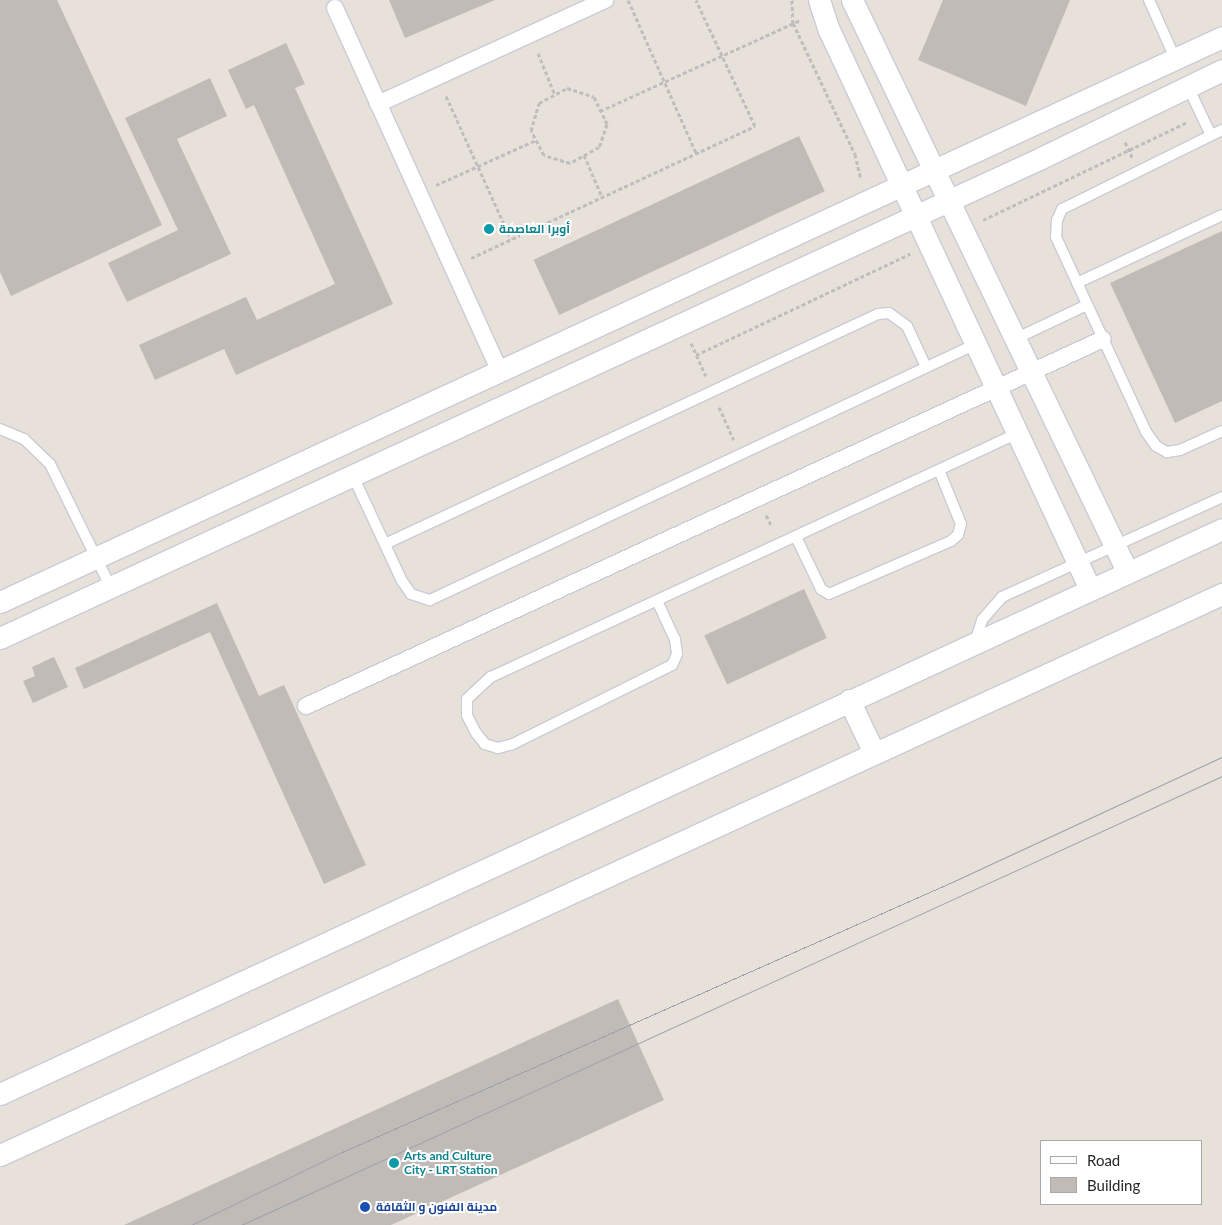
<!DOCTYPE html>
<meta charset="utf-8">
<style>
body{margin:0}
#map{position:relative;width:1222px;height:1225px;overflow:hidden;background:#e8e1da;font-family:Lato,Cairo,sans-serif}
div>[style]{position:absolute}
.building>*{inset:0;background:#c0bbb6;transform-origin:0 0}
.path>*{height:3px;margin-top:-1.5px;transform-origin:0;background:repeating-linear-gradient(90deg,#bebebe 0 4px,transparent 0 6.5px)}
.roads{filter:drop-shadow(1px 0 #c8ccd7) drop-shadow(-1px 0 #c8ccd7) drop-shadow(0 1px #c8ccd7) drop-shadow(0 -1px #c8ccd7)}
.service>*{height:10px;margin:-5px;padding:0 5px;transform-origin:5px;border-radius:5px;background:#fff}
.pedestrian>*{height:16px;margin:-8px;padding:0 8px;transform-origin:8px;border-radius:8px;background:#fff}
.minor>*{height:21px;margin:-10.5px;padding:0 10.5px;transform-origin:10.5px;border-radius:10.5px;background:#fff}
.tram>*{height:1px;margin:-0.5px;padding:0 0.5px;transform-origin:0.5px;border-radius:0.5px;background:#9da1af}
.dots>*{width:14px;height:14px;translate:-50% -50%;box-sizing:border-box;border:2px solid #fff;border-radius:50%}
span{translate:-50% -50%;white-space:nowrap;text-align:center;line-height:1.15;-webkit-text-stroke:4px #fff;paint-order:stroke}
.culture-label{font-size:12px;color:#0d838f;font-weight:700}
.left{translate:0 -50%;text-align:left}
.transit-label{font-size:12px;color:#164399;font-weight:700}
.legend{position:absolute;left:1040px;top:1140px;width:162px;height:65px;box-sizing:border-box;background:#fff;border:1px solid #a9a9a9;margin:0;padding:6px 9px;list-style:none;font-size:15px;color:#272727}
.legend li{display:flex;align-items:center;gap:10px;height:25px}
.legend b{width:25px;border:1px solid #a9a9a9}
</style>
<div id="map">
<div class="building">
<i style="clip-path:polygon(0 0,57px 0,162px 225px,11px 296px,0 272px)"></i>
<i style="clip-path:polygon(389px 0,495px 0,405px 38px)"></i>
<i style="clip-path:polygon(943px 0,1070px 0,1026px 106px,918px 60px)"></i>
<i style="clip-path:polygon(286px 43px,305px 84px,295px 88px,393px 304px,236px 375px,224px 349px,155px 380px,139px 345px,246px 297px,257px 320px,335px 284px,254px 105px,246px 109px,228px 70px)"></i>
<i style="clip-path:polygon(210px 78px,227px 116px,177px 139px,231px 254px,127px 302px,108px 263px,178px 230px,125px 118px)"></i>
<i style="left:799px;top:136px;width:61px;height:293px;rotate:65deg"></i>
<i style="clip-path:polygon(1222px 231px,1222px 401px,1175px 423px,1110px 283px)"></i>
<i style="left:804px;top:589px;width:54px;height:110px;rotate:65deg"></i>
<i style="clip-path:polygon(217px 603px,259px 696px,284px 685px,366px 865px,324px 884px,210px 632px,84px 689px,75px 668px)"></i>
<i style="clip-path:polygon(54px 657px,68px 687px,33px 703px,23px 681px,35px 676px,32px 667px)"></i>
<i style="clip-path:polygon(618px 999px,664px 1100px,391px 1225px,124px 1225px)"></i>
</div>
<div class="path">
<i style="left:628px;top:0;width:167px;rotate:66deg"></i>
<i style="left:792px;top:0;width:23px;rotate:88deg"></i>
<i style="left:793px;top:23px;width:145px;rotate:64.7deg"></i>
<i style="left:855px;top:154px;width:26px;rotate:77deg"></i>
<i style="left:538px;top:53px;width:45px;rotate:68deg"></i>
<i style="left:567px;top:88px;width:28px;rotate:18deg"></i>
<i style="left:594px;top:97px;width:30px;rotate:64deg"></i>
<i style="left:607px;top:124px;width:24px;rotate:109deg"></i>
<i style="left:599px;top:147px;width:33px;rotate:151deg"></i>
<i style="left:570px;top:163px;width:27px;rotate:-163deg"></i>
<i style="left:544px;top:155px;width:27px;rotate:-118deg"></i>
<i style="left:531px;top:131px;width:29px;rotate:-74deg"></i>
<i style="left:539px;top:103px;width:32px;rotate:-28deg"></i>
<i style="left:446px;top:96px;width:157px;rotate:65.6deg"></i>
<i style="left:600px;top:111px;width:221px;rotate:-24.4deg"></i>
<i style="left:1125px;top:142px;width:17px;rotate:65deg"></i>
<i style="left:584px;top:155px;width:46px;rotate:66.8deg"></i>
<i style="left:436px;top:185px;width:110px;rotate:-24.2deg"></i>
<i style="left:983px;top:220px;width:227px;rotate:-25.6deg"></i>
<i style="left:471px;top:258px;width:313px;rotate:-24.9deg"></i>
<i style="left:755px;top:126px;width:139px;rotate:-115.1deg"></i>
<i style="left:691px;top:343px;width:36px;rotate:66deg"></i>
<i style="left:696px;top:355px;width:237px;rotate:-25.3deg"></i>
<i style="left:719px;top:407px;width:36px;rotate:66deg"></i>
<i style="left:766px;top:515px;width:13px;rotate:63deg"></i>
</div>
<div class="roads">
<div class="service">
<i style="left:1149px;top:0;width:64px;rotate:65.9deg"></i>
<i style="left:1188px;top:87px;width:53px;rotate:64.4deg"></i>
<i style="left:1222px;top:130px;width:178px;rotate:153.7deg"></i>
<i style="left:1062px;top:209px;width:12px;rotate:114deg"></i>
<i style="left:1057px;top:220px;width:17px;rotate:93deg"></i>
<i style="left:1056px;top:237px;width:215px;rotate:65.2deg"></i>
<i style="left:1146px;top:432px;width:17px;rotate:54deg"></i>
<i style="left:1156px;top:446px;width:13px;rotate:29deg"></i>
<i style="left:1167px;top:452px;width:13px;rotate:-9deg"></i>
<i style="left:1180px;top:450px;width:46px;rotate:-24.3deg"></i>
<i style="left:1077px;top:283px;width:160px;rotate:-25.1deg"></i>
<i style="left:1015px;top:339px;width:80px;rotate:-25.3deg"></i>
<i style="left:0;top:429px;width:26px;rotate:23deg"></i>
<i style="left:24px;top:439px;width:36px;rotate:44deg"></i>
<i style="left:50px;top:464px;width:138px;rotate:63.8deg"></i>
<i style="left:353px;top:476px;width:116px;rotate:65deg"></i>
<i style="left:402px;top:581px;width:16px;rotate:55deg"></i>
<i style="left:411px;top:594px;width:20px;rotate:18deg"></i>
<i style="left:430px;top:600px;width:603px;rotate:-25.12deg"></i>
<i style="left:796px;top:537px;width:58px;rotate:64.3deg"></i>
<i style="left:821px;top:589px;width:9px;rotate:32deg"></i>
<i style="left:829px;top:594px;width:133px;rotate:-23.5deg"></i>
<i style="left:951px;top:541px;width:9px;rotate:-41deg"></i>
<i style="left:958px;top:535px;width:11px;rotate:-75deg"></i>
<i style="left:961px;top:524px;width:58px;rotate:-112.2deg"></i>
<i style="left:385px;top:544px;width:544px;rotate:-25.01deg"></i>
<i style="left:878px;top:314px;width:11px;rotate:-5deg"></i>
<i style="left:889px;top:313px;width:22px;rotate:36deg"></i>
<i style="left:907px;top:326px;width:45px;rotate:65.1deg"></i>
<i style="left:658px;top:603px;width:40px;rotate:65deg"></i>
<i style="left:675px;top:639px;width:15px;rotate:82deg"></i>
<i style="left:677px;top:654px;width:12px;rotate:114deg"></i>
<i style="left:672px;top:665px;width:178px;rotate:153.6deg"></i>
<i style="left:513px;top:744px;width:16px;rotate:165deg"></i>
<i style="left:498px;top:748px;width:14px;rotate:-163deg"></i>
<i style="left:485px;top:744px;width:14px;rotate:-129deg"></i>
<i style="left:476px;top:733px;width:20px;rotate:-117deg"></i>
<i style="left:467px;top:715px;width:16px;rotate:-90deg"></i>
<i style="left:467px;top:699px;width:33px;rotate:-43deg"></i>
<i style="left:491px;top:677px;width:581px;rotate:-24.84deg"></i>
<i style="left:975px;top:642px;width:23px;rotate:-72deg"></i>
<i style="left:982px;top:620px;width:30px;rotate:-49deg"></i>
<i style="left:1002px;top:597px;width:242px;rotate:-24.4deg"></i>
</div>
<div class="pedestrian">
<i style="left:335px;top:8px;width:399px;rotate:65.6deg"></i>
<i style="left:378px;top:104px;width:250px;rotate:-24.6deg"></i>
<i style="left:306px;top:706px;width:877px;rotate:-24.72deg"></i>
</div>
<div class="minor">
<i style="left:819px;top:0;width:32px;rotate:72deg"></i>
<i style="left:829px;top:30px;width:617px;rotate:64.97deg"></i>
<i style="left:852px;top:0;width:634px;rotate:64.28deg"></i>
<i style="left:0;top:602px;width:1346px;rotate:-24.81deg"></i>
<i style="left:0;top:638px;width:1146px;rotate:-24.75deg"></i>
<i style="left:1041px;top:158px;width:201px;rotate:-25.9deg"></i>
<i style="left:849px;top:700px;width:59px;rotate:64.7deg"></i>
<i style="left:0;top:1094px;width:1346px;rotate:-24.81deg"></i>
<i style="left:0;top:1155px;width:1345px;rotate:-24.66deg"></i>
</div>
</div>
<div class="tram">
<i style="left:191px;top:1225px;width:168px;rotate:-25.8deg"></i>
<i style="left:342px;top:1152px;width:665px;rotate:-23.87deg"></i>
<i style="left:950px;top:883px;width:300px;rotate:-24.9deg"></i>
<i style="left:241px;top:1225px;width:1079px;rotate:-24.59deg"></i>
</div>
<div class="dots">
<i style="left:489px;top:229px;background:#0f9aa8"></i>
<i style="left:394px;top:1163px;background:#0f9aa8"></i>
<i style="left:365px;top:1207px;background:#1a4fb4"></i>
</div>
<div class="culture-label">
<span class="left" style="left:499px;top:229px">أوبرا العاصمة</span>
<span class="left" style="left:404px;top:1163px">Arts and Culture<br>City - LRT Station</span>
</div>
<div class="transit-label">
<span class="left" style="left:376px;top:1207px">مدينة الفنون و الثقافة</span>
</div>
<ul class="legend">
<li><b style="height:6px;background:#fff"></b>Road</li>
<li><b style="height:14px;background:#c0bbb6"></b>Building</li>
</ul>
</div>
